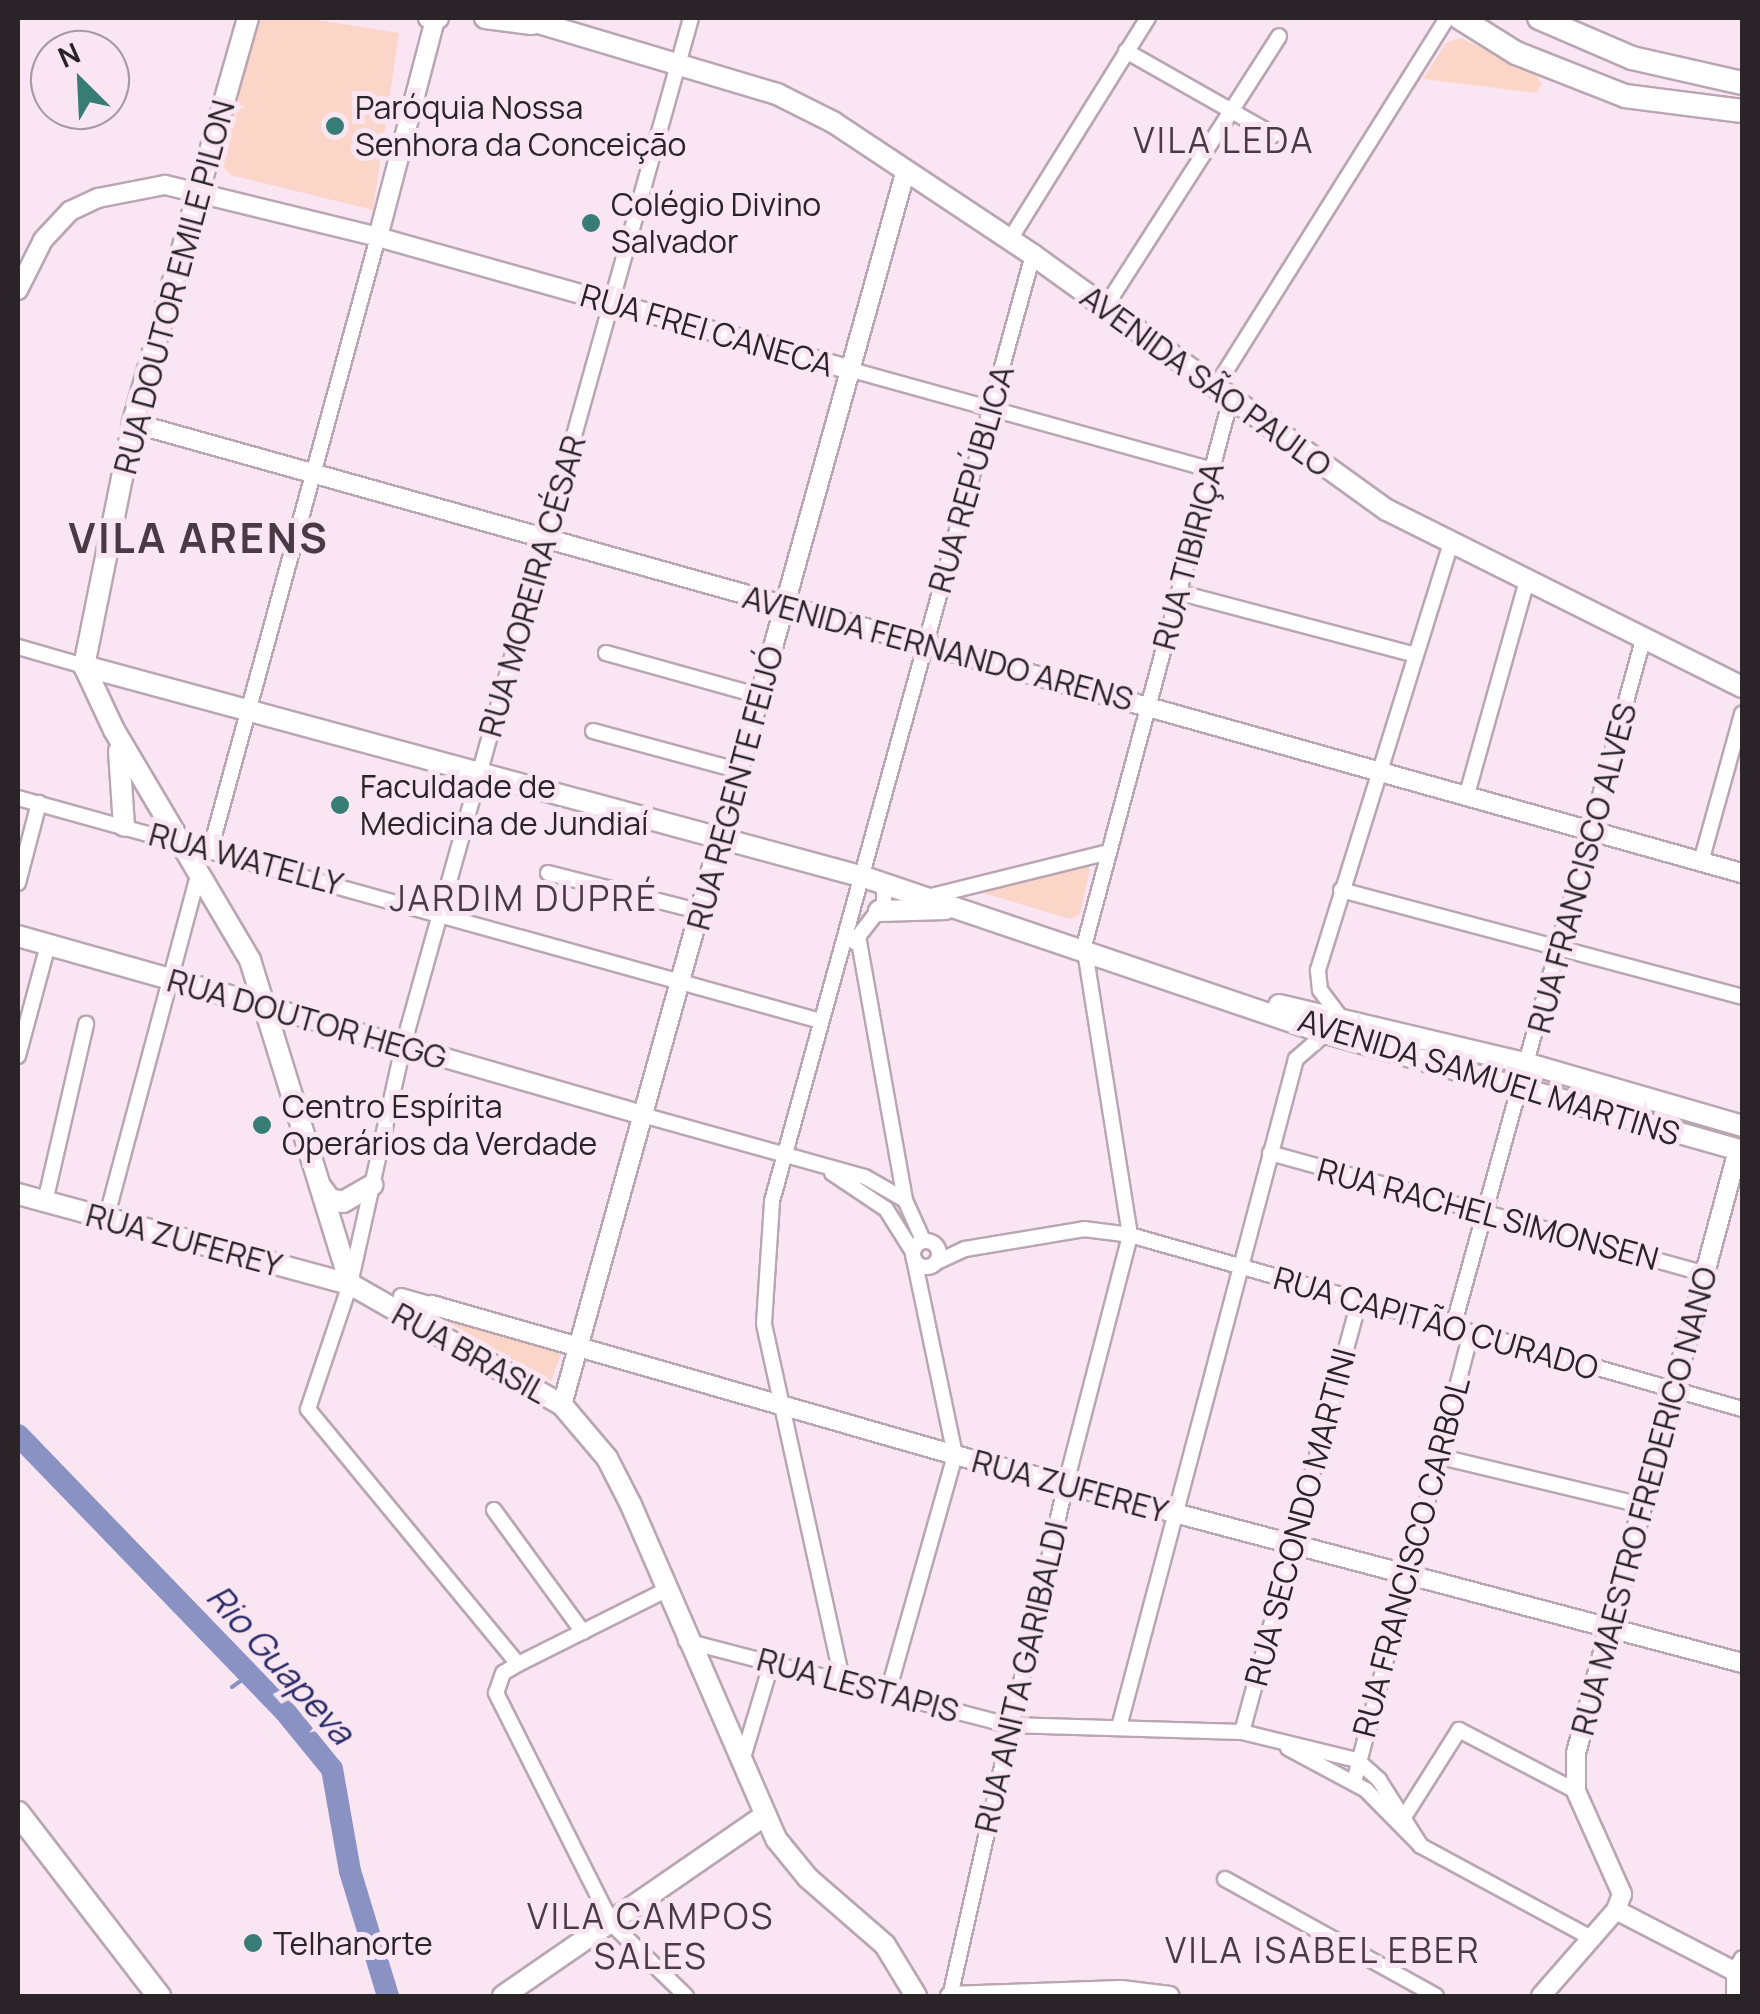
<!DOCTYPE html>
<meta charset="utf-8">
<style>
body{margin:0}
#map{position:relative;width:1760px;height:2014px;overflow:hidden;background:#f9e6f2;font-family:Manrope,sans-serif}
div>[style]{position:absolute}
.green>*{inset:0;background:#fbd5c8}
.stream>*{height:4px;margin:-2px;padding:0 2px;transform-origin:2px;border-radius:2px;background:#8a92c4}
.river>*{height:22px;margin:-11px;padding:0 11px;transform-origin:11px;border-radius:11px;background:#8a92c4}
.roads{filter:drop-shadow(2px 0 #b9a6b2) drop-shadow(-2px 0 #b9a6b2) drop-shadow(0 2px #b9a6b2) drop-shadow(0 -2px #b9a6b2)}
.minor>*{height:14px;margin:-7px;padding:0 7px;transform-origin:7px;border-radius:7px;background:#fff}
.minor>.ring{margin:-7px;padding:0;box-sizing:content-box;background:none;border:14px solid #fff;border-radius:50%}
.tertiary>*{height:18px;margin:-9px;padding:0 9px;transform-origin:9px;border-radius:9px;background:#fff}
.secondary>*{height:20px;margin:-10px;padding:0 10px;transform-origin:10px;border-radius:10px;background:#fff}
.primary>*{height:22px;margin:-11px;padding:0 11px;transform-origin:11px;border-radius:11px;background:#fff}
.dots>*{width:28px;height:28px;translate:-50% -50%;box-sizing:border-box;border:5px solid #f9e6f2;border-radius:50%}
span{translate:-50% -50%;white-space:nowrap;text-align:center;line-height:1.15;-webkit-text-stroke:10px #f9e6f2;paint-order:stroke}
.poi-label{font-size:32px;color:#2a2327}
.left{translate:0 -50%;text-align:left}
.street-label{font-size:32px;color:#2a2327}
.neighbourhood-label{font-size:35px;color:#493a44;letter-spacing:2.5px}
.water-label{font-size:35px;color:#282b67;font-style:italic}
.district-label{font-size:42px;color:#493a44;font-weight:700;letter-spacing:2.5px}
.frame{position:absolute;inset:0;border:20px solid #2a2327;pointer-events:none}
.north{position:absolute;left:30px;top:30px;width:100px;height:100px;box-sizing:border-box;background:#f9e6f2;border:2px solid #a698a1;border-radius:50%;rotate:336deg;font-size:28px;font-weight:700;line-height:40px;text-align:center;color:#2a2327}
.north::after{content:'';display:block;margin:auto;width:35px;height:45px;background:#377d75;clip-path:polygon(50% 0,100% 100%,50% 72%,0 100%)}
</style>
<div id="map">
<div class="green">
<i style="clip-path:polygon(257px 18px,305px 18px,399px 33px,373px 210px,231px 175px,222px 165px)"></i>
<i style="clip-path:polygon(1460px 38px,1533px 70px,1542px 84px,1536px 93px,1423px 79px,1446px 43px)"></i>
<i style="clip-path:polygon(1085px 865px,1090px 869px,1080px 914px,1070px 919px,977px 891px,977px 886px)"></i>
<i style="clip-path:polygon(442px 1309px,562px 1351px,551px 1381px,437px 1316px)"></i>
</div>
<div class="stream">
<i style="left:232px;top:1687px;width:21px;rotate:-35deg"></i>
</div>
<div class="river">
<i style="left:18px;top:1435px;width:381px;rotate:46deg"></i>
<i style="left:283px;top:1709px;width:77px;rotate:50.8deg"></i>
<i style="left:332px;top:1769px;width:104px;rotate:80deg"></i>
<i style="left:350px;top:1871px;width:131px;rotate:73.1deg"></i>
</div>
<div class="roads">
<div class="minor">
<i style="left:1126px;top:51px;width:170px;rotate:29.6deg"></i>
<i style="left:1009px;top:241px;width:263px;rotate:-58.1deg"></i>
<i style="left:1104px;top:309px;width:324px;rotate:-57.3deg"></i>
<i style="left:848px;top:369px;width:377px;rotate:15.5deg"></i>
<i style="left:1215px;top:388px;width:437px;rotate:-57.9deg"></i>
<i style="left:1181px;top:593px;width:239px;rotate:14.8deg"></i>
<i style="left:18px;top:647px;width:69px;rotate:16.1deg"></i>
<i style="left:606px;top:653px;width:160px;rotate:15.6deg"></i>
<i style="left:593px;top:731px;width:152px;rotate:15.2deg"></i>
<i style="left:1467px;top:794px;width:218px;rotate:-74.3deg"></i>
<i style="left:18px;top:798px;width:833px;rotate:15.52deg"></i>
<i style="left:211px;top:847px;width:632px;rotate:-74.69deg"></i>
<i style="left:1701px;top:862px;width:154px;rotate:-74.5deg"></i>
<i style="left:548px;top:873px;width:159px;rotate:14.2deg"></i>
<i style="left:18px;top:883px;width:83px;rotate:-75.3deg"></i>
<i style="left:1341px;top:890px;width:415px;rotate:14.9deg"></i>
<i style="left:927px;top:897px;width:183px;rotate:-13.9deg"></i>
<i style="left:858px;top:936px;width:268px;rotate:79.9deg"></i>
<i style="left:905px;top:1200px;width:44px;rotate:65.8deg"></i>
<i style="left:854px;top:942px;width:49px;rotate:-52.4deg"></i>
<i style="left:884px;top:903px;width:17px;rotate:-90deg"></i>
<i style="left:1338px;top:1014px;width:30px;rotate:-127deg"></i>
<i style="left:1320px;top:990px;width:20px;rotate:-96deg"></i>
<i style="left:1318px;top:970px;width:444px;rotate:-72.7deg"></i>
<i style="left:18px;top:1056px;width:115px;rotate:-74.9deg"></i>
<i style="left:646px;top:1116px;width:227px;rotate:15.6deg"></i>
<i style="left:865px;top:1177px;width:46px;rotate:29.9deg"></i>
<i style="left:1270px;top:1153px;width:452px;rotate:15.5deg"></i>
<i style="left:832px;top:1173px;width:65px;rotate:33.7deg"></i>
<i style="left:886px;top:1209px;width:51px;rotate:57.9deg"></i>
<i style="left:45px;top:1202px;width:183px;rotate:-77deg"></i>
<i style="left:106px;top:1219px;width:356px;rotate:-75deg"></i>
<i class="ring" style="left:913px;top:1241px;width:12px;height:12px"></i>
<i style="left:937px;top:1262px;width:31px;rotate:-25deg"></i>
<i style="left:965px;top:1249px;width:121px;rotate:-9.5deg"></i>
<i style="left:1084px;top:1229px;width:46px;rotate:7.4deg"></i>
<i style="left:1130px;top:1235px;width:636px;rotate:15.87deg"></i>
<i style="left:401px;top:1296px;width:32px;rotate:16deg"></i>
<i style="left:1453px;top:1327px;width:713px;rotate:-74.54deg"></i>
<i style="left:1437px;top:1456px;width:210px;rotate:13.5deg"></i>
<i style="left:494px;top:1510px;width:151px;rotate:53.9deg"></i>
<i style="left:664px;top:1591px;width:163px;rotate:153.4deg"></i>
<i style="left:518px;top:1664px;width:17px;rotate:149deg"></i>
<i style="left:503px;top:1673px;width:21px;rotate:109deg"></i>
<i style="left:496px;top:1693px;width:258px;rotate:63.3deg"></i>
<i style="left:612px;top:1924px;width:103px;rotate:44.2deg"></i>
<i style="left:686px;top:1641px;width:334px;rotate:14.6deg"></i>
<i style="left:1009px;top:1725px;width:233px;rotate:1.7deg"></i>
<i style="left:1242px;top:1732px;width:118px;rotate:13.7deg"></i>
<i style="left:1357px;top:1760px;width:30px;rotate:42deg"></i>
<i style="left:1379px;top:1780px;width:78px;rotate:57.5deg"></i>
<i style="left:518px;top:1664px;width:330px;rotate:-129.5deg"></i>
<i style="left:308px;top:1409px;width:132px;rotate:-71.4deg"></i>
<i style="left:350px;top:1284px;width:244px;rotate:-77.4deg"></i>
<i style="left:403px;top:1046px;width:1068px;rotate:-74.35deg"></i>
<i style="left:842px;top:1679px;width:364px;rotate:-102.4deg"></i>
<i style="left:764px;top:1323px;width:122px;rotate:-86.2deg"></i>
<i style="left:772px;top:1201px;width:981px;rotate:-74.58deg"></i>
<i style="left:888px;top:1692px;width:246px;rotate:-74.2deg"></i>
<i style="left:955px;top:1455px;width:201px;rotate:-101.8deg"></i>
<i style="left:1119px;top:1727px;width:691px;rotate:-75.16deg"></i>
<i style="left:1296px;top:1059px;width:40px;rotate:-41deg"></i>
<i style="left:1242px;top:1732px;width:446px;rotate:-74.8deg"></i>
<i style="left:1288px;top:1748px;width:89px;rotate:28.3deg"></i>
<i style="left:1366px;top:1790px;width:78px;rotate:45.5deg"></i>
<i style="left:1421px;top:1846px;width:191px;rotate:28.4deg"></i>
<i style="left:742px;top:1761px;width:104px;rotate:-73.3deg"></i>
<i style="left:1354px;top:1782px;width:465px;rotate:-75.4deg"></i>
<i style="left:1404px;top:1817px;width:103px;rotate:-57.7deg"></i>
<i style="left:1459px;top:1730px;width:132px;rotate:27.5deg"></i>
<i style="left:1225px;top:1879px;width:241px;rotate:29deg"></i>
<i style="left:951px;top:1992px;width:522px;rotate:-77.27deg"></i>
<i style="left:1066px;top:1483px;width:256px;rotate:-75.5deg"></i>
<i style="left:1130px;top:1235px;width:293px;rotate:-99deg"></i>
<i style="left:1084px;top:946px;width:567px;rotate:-74.98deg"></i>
<i style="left:1734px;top:1996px;width:24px;rotate:-90deg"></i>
<i style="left:1734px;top:1972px;width:16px;rotate:-60deg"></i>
</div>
<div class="tertiary">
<i style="left:378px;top:237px;width:224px;rotate:-75.3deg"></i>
<i style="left:18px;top:290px;width:56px;rotate:-63.4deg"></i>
<i style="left:43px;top:240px;width:40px;rotate:-47deg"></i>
<i style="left:70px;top:211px;width:31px;rotate:-25deg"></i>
<i style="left:98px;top:198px;width:68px;rotate:-11deg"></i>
<i style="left:165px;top:185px;width:219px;rotate:13.7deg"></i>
<i style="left:378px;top:237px;width:488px;rotate:15.7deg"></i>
<i style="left:133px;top:423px;width:1671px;rotate:15.63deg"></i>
<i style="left:265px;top:1006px;width:397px;rotate:16.1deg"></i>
<i style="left:422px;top:1325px;width:22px;rotate:-63deg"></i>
<i style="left:432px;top:1305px;width:544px;rotate:16deg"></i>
<i style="left:955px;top:1455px;width:814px;rotate:14.8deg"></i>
<i style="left:562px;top:1405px;width:1282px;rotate:-74.44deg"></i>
<i style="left:1616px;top:1910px;width:142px;rotate:27.3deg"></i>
<i style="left:950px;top:1996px;width:171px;rotate:-2deg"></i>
<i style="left:1121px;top:1990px;width:49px;rotate:7deg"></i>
<i style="left:1541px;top:1996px;width:114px;rotate:-48.9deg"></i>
<i style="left:1616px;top:1910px;width:17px;rotate:-69deg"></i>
<i style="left:1622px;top:1894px;width:113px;rotate:-114.1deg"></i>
<i style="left:1576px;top:1791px;width:38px;rotate:-90deg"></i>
<i style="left:1576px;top:1753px;width:624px;rotate:-74.96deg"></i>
</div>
<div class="secondary">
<i style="left:248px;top:18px;width:421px;rotate:105.9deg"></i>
<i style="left:133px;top:423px;width:248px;rotate:101.4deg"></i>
<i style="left:84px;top:666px;width:71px;rotate:64.9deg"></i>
<i style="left:114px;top:730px;width:267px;rotate:59.4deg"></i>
<i style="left:250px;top:960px;width:339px;rotate:72.8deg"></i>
<i style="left:429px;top:18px;width:9px"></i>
<i style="left:485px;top:18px;width:47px;rotate:7.3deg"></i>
<i style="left:522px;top:18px;width:266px;rotate:16.6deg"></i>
<i style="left:777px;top:94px;width:63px;rotate:26.6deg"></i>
<i style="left:833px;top:122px;width:240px;rotate:33.6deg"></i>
<i style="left:1033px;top:255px;width:436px;rotate:35.8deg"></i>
<i style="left:1387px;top:510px;width:397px;rotate:26.5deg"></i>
<i style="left:84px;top:666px;width:808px;rotate:15.14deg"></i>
<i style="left:864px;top:877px;width:488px;rotate:18.7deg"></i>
<i style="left:1326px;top:1033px;width:432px;rotate:15.8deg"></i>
<i style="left:119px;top:751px;width:75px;rotate:86.2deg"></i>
<i style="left:879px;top:911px;width:67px;rotate:-1.7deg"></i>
<i style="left:18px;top:936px;width:257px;rotate:15.8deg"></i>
<i style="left:1279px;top:1005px;width:257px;rotate:13.3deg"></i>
<i style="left:1529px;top:1064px;width:222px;rotate:16.2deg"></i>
<i style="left:321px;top:1187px;width:15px;rotate:53deg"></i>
<i style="left:330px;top:1199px;width:13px;rotate:13deg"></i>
<i style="left:343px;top:1202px;width:34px;rotate:-30deg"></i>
<i style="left:18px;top:1194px;width:344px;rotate:15.2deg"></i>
<i style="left:350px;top:1284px;width:244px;rotate:29.7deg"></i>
<i style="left:562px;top:1405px;width:70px;rotate:49.7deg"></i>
<i style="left:607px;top:1458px;width:53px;rotate:62.9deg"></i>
<i style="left:631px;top:1505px;width:365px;rotate:66.5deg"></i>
<i style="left:777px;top:1840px;width:49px;rotate:50.8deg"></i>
<i style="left:808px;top:1878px;width:102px;rotate:41deg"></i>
<i style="left:885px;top:1945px;width:60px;rotate:58.7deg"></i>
<i style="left:503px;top:1996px;width:317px;rotate:-34.6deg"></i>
</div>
<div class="primary">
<i style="left:1460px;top:18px;width:66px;rotate:32deg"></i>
<i style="left:1516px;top:53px;width:117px;rotate:21.5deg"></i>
<i style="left:1625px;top:96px;width:118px;rotate:7.3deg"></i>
<i style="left:1539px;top:18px;width:101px;rotate:23.3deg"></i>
<i style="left:1632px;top:58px;width:113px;rotate:12.8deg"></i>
<i style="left:18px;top:1813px;width:231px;rotate:52.4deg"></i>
</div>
</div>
<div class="dots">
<i style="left:335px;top:126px;background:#377d75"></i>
<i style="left:591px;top:223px;background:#377d75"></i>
<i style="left:340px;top:805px;background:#377d75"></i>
<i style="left:262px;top:1125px;background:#377d75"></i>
<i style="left:253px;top:1943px;background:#377d75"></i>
</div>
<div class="poi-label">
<span class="left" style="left:355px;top:126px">Paróquia Nossa<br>Senhora da Conceição</span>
<span class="left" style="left:611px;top:223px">Colégio Divino<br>Salvador</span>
<span class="left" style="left:360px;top:805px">Faculdade de<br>Medicina de Jundiaí</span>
<span class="left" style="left:282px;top:1125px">Centro Espírita<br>Operários da Verdade</span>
<span class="left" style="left:273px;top:1943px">Telhanorte</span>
</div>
<div class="street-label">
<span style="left:174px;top:287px;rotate:-75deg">RUA DOUTOR EMILE PILON</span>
<span style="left:707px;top:330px;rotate:16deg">RUA FREI CANECA</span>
<span style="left:1206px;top:381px;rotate:36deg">AVENIDA SÃO PAULO</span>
<span style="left:971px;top:479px;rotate:-74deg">RUA REPÚBLICA</span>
<span style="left:1188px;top:556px;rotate:-75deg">RUA TIBIRIÇA</span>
<span style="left:532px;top:586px;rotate:-74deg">RUA MOREIRA CÉSAR</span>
<span style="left:938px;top:648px;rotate:15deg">AVENIDA FERNANDO ARENS</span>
<span style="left:735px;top:788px;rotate:-75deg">RUA REGENTE FEIJÓ</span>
<span style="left:246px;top:859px;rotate:15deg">RUA WATELLY</span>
<span style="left:1582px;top:868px;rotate:-75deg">RUA FRANCISCO ALVES</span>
<span style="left:307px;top:1019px;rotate:16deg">RUA DOUTOR HEGG</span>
<span style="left:1489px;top:1077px;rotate:17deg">AVENIDA SAMUEL MARTINS</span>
<span style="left:1488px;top:1214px;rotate:15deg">RUA RACHEL SIMONSEN</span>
<span style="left:184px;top:1240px;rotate:15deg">RUA ZUFEREY</span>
<span style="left:1436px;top:1323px;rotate:16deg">RUA CAPITÃO CURADO</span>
<span style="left:470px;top:1353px;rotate:29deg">RUA BRASIL</span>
<span style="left:1070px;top:1486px;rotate:15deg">RUA ZUFEREY</span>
<span style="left:1644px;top:1501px;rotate:-75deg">RUA MAESTRO FREDERICO NANO</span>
<span style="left:1300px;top:1517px;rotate:-75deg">RUA SECONDO MARTINI</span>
<span style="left:1411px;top:1557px;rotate:-75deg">RUA FRANCISCO CARBOL</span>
<span style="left:1021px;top:1677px;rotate:-77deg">RUA ANITA GARIBALDI</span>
<span style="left:858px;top:1685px;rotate:15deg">RUA LESTAPIS</span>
</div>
<div class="neighbourhood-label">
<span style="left:1224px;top:140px">VILA LEDA</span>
<span style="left:524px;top:898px">JARDIM DUPRÉ</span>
<span style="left:651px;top:1936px">VILA CAMPOS<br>SALES</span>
<span style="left:1323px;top:1950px">VILA ISABEL EBER</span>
</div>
<div class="water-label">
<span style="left:281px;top:1664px;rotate:48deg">Rio Guapeva</span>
</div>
<div class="district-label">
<span style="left:199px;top:537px">VILA ARENS</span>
</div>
<div class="frame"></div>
<div class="north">N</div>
</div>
